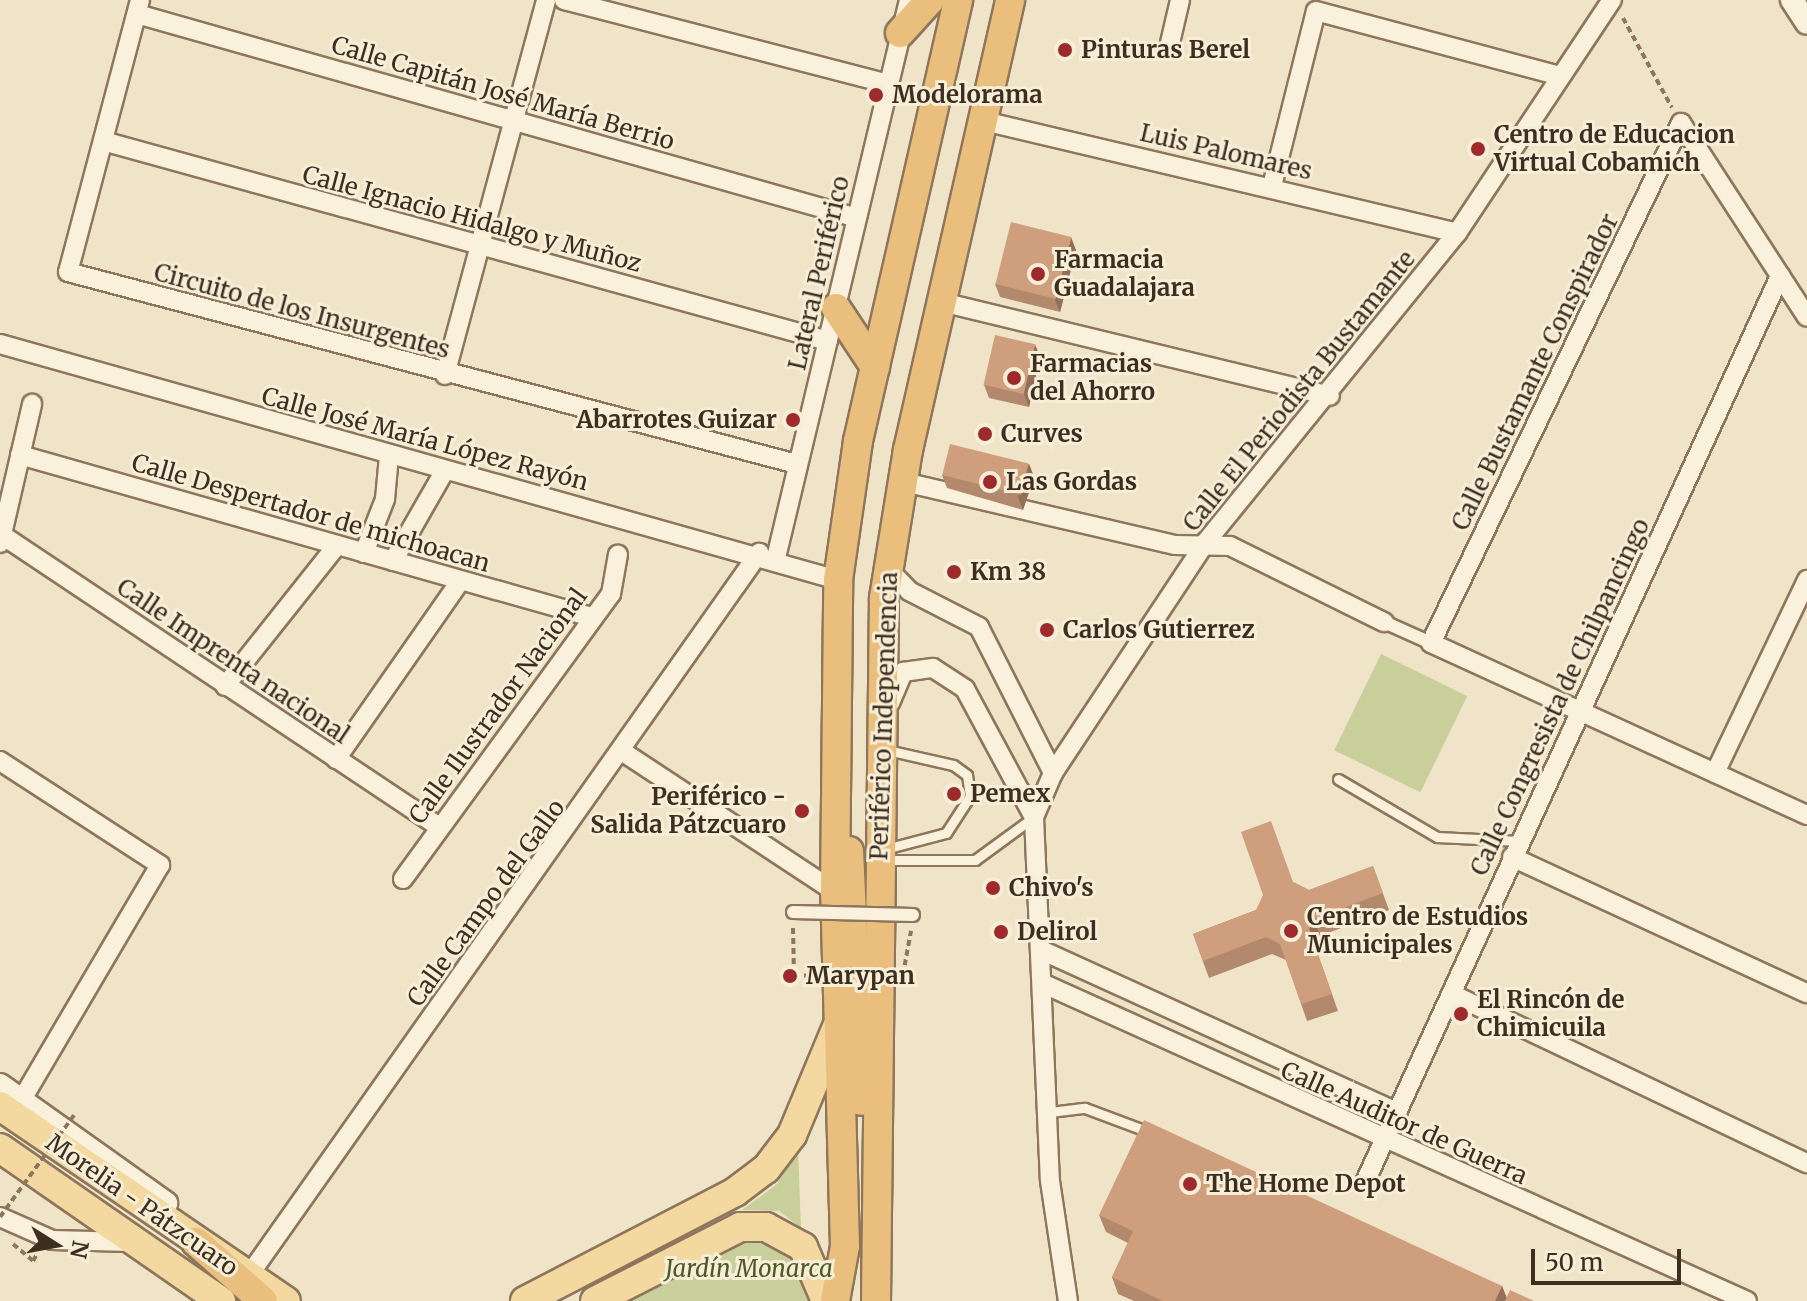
<!DOCTYPE html>
<meta charset="utf-8">
<style>
body{margin:0}
#map{position:relative;width:1807px;height:1301px;overflow:hidden;background:#f0e4c8;font-family:Merriweather,serif}
div>[style]{position:absolute}
.green>*{inset:0;background:#c9cf9b;transform-origin:0 0}
.path>*{height:4px;margin-top:-2px;transform-origin:0;background:repeating-linear-gradient(90deg,#8d765c 0 6px,transparent 0 10px)}
.roads{filter:drop-shadow(2px 0 #8d765c) drop-shadow(-2px 0 #8d765c) drop-shadow(0 2px #8d765c) drop-shadow(0 -2px #8d765c)}
.service>*{height:9px;margin:-4.5px;padding:0 4.5px;transform-origin:4.5px;border-radius:4.5px;background:#faf1dc}
.pedestrian>*{height:12px;margin:-6px;padding:0 6px;transform-origin:6px;border-radius:6px;background:#faf1dc}
.minor>*{height:18px;margin:-9px;padding:0 9px;transform-origin:9px;border-radius:9px;background:#faf1dc}
.tertiary>*{height:22px;margin:-11px;padding:0 11px;transform-origin:11px;border-radius:11px;background:#faf1dc}
.primary>*{height:28px;margin:-14px;padding:0 14px;transform-origin:14px;border-radius:14px;background:#f3d9a0}
.trunk>*{height:28px;margin:-14px;padding:0 14px;transform-origin:14px;border-radius:14px;background:#eabe7c}
.path-bridge>*{height:4px;margin-top:-2px;transform-origin:0;background:repeating-linear-gradient(90deg,#8d765c 0 6px,transparent 0 10px)}
.bridges{filter:drop-shadow(2px 0 #8d765c) drop-shadow(-2px 0 #8d765c) drop-shadow(0 2px #8d765c) drop-shadow(0 -2px #8d765c)}
.pedestrian-bridge>*{height:12px;margin:-6px;padding:0 6px;transform-origin:6px;border-radius:6px;background:#faf1dc}
.wall>*{inset:0;background:#b2896c}
.shaded-wall>*{inset:0;background:#916f58}
.building>*{inset:0;background:#cf9f7d;transform-origin:0 0}
.dots>*{width:22px;height:22px;translate:-50% -50%;box-sizing:border-box;border:4px solid #f7eed8;border-radius:50%}
span{translate:-50% -50%;white-space:nowrap;text-align:center;line-height:1.15;-webkit-text-stroke:6px #f7eed8;paint-order:stroke}
.poi-label{font-size:24px;color:#3d2e20;font-weight:700}
.left{translate:0 -50%;text-align:left}
.right{translate:-100% -50%;text-align:right}
.street-label{font-size:24px;color:#3d2e20}
.park-label{font-size:24px;color:#4d5a26;font-style:italic}
.north{position:absolute;left:16px;top:1205px;width:80px;height:80px;-webkit-text-stroke:6px #f7eed8;paint-order:stroke;rotate:101deg;font-size:22px;font-weight:700;line-height:32px;text-align:center;color:#3d2e20}
.north::after{content:'';display:block;margin:auto;width:28px;height:36px;background:#3d2e20;clip-path:polygon(50% 0,100% 100%,50% 72%,0 100%)}
.scale{position:absolute;left:1531px;top:1249px;width:150px;height:36px;box-sizing:border-box;border:4px solid #3d2e20;border-top:0;padding-left:10px;font-size:24px;line-height:28px;white-space:nowrap;color:#3d2e20;-webkit-text-stroke:6px #f7eed8;paint-order:stroke}
</style>
<div id="map">
<div class="green">
<i style="left:1381px;top:654px;width:96px;height:107px;rotate:26deg"></i>
<i style="clip-path:polygon(798px 1149px,801px 1228px,779px 1211px,742px 1210px,777px 1184px)"></i>
<i style="clip-path:polygon(765px 1236px,808px 1268px,811px 1301px,620px 1301px,713px 1247px)"></i>
</div>
<div class="path">
<i style="left:1623px;top:18px;width:102px;rotate:61.4deg"></i>
<i style="left:793px;top:928px;width:47px;rotate:88.8deg"></i>
<i style="left:794px;top:975px;width:20px;rotate:3deg"></i>
<i style="left:901px;top:985px;width:55px;rotate:-79.5deg"></i>
<i style="left:13px;top:1244px;width:26px;rotate:40deg"></i>
<i style="left:33px;top:1261px;width:8px;rotate:-60deg"></i>
</div>
<div class="roads">
<div class="service">
<i style="left:1338px;top:779px;width:115px;rotate:30.4deg"></i>
<i style="left:1437px;top:837px;width:83px;rotate:2.8deg"></i>
<i style="left:885px;top:849px;width:63px;rotate:-14.7deg"></i>
<i style="left:946px;top:833px;width:44px;rotate:-57deg"></i>
<i style="left:970px;top:796px;width:21px;rotate:-98deg"></i>
<i style="left:967px;top:775px;width:17px;rotate:-144deg"></i>
<i style="left:953px;top:765px;width:68px;rotate:-167.2deg"></i>
<i style="left:884px;top:860px;width:91px"></i>
<i style="left:975px;top:860px;width:73px;rotate:-36.1deg"></i>
<i style="left:1050px;top:1112px;width:35px;rotate:-7deg"></i>
<i style="left:1085px;top:1108px;width:72px;rotate:20.5deg"></i>
</div>
<div class="pedestrian">
<i style="left:1384px;top:622px;width:51px;rotate:24.1deg"></i>
</div>
<div class="minor">
<i style="left:140px;top:0;width:281px;rotate:104.8deg"></i>
<i style="left:68px;top:272px;width:754px;rotate:14.76deg"></i>
<i style="left:564px;top:0;width:336px;rotate:14.5deg"></i>
<i style="left:137px;top:14px;width:748px;rotate:15.82deg"></i>
<i style="left:1170px;top:43px;width:44px;rotate:-76.9deg"></i>
<i style="left:984px;top:121px;width:486px;rotate:13.3deg"></i>
<i style="left:1681px;top:123px;width:577px;rotate:115.68deg"></i>
<i style="left:1431px;top:643px;width:413px;rotate:24.6deg"></i>
<i style="left:1681px;top:123px;width:231px;rotate:57deg"></i>
<i style="left:103px;top:141px;width:752px;rotate:15.42deg"></i>
<i style="left:1272px;top:186px;width:180px;rotate:-75.9deg"></i>
<i style="left:1316px;top:11px;width:249px;rotate:14.9deg"></i>
<i style="left:942px;top:302px;width:399px;rotate:13.6deg"></i>
<i style="left:0;top:344px;width:871px;rotate:15.73deg"></i>
<i style="left:445px;top:375px;width:388px;rotate:-74.9deg"></i>
<i style="left:20px;top:455px;width:590px;rotate:15.83deg"></i>
<i style="left:904px;top:482px;width:278px;rotate:13.1deg"></i>
<i style="left:1175px;top:545px;width:55px;rotate:1deg"></i>
<i style="left:1230px;top:546px;width:172px;rotate:26.3deg"></i>
<i style="left:2px;top:535px;width:524px;rotate:33.72deg"></i>
<i style="left:0;top:543px;width:143px;rotate:-77deg"></i>
<i style="left:364px;top:553px;width:58px;rotate:-68.7deg"></i>
<i style="left:385px;top:499px;width:43px;rotate:-84.7deg"></i>
<i style="left:776px;top:558px;width:574px;rotate:-76.59deg"></i>
<i style="left:393px;top:561px;width:103px;rotate:-60.2deg"></i>
<i style="left:889px;top:570px;width:29px;rotate:46deg"></i>
<i style="left:909px;top:591px;width:79px;rotate:27.2deg"></i>
<i style="left:979px;top:627px;width:164px;rotate:63.1deg"></i>
<i style="left:225px;top:686px;width:180px;rotate:-51.5deg"></i>
<i style="left:890px;top:703px;width:34px;rotate:-67deg"></i>
<i style="left:903px;top:672px;width:30px;rotate:-8deg"></i>
<i style="left:933px;top:668px;width:38px;rotate:33deg"></i>
<i style="left:965px;top:689px;width:145px;rotate:61.7deg"></i>
<i style="left:1034px;top:817px;width:364px;rotate:87.5deg"></i>
<i style="left:1050px;top:1181px;width:121px;rotate:81.5deg"></i>
<i style="left:623px;top:752px;width:254px;rotate:33.4deg"></i>
<i style="left:336px;top:759px;width:217px;rotate:-55.1deg"></i>
<i style="left:0;top:761px;width:191px;rotate:33deg"></i>
<i style="left:160px;top:865px;width:283px;rotate:120.5deg"></i>
<i style="left:1715px;top:773px;width:214px;rotate:-64.5deg"></i>
<i style="left:1034px;top:817px;width:48px;rotate:-66.6deg"></i>
<i style="left:1053px;top:773px;width:276px;rotate:-56.5deg"></i>
<i style="left:1205px;top:543px;width:400px;rotate:-50.9deg"></i>
<i style="left:1457px;top:233px;width:280px;rotate:-56.4deg"></i>
<i style="left:1512px;top:857px;width:325px;rotate:24.8deg"></i>
<i style="left:403px;top:879px;width:353px;rotate:-53.9deg"></i>
<i style="left:611px;top:594px;width:40px;rotate:-80deg"></i>
<i style="left:1041px;top:950px;width:392px;rotate:24.5deg"></i>
<i style="left:1044px;top:984px;width:771px;rotate:24.27deg"></i>
<i style="left:1452px;top:994px;width:393px;rotate:25.5deg"></i>
<i style="left:1365px;top:1182px;width:997px;rotate:-65.39deg"></i>
<i style="left:0;top:1217px;width:57px;rotate:23.9deg"></i>
<i style="left:52px;top:1240px;width:80px;rotate:1.4deg"></i>
<i style="left:247px;top:1278px;width:888px;rotate:-54.77deg"></i>
</div>
<div class="tertiary">
<i style="left:1792px;top:0;width:27px;rotate:57deg"></i>
<i style="left:0;top:1085px;width:204px;rotate:35.4deg"></i>
</div>
<div class="primary">
<i style="left:0;top:1106px;width:346px;rotate:34.3deg"></i>
<i style="left:0;top:1148px;width:269px;rotate:34.7deg"></i>
<i style="left:525px;top:1301px;width:237px;rotate:-27.4deg"></i>
<i style="left:735px;top:1192px;width:39px;rotate:-37deg"></i>
<i style="left:766px;top:1169px;width:43px;rotate:-52.6deg"></i>
<i style="left:792px;top:1135px;width:117px;rotate:-67.4deg"></i>
<i style="left:595px;top:1301px;width:163px;rotate:-27deg"></i>
<i style="left:740px;top:1227px;width:26px"></i>
<i style="left:766px;top:1227px;width:42px;rotate:28.4deg"></i>
<i style="left:803px;top:1247px;width:59px;rotate:66.9deg"></i>
</div>
<div class="trunk">
<i style="left:900px;top:33px;width:45px;rotate:-47.7deg"></i>
<i style="left:836px;top:308px;width:71px;rotate:56.5deg"></i>
<i style="left:849px;top:851px;width:250px;rotate:87.3deg"></i>
<i style="left:196px;top:1242px;width:89px;rotate:41.4deg"></i>
<i style="left:835px;top:1301px;width:56px;rotate:-79.7deg"></i>
<i style="left:845px;top:1246px;width:354px;rotate:-91.6deg"></i>
<i style="left:835px;top:892px;width:312px;rotate:-89.4deg"></i>
<i style="left:838px;top:580px;width:140px;rotate:-81.8deg"></i>
<i style="left:858px;top:441px;width:452px;rotate:-77.2deg"></i>
<i style="left:876px;top:1301px;width:703px;rotate:-89.35deg"></i>
<i style="left:884px;top:598px;width:150px;rotate:-80.8deg"></i>
<i style="left:908px;top:450px;width:461px;rotate:-77.2deg"></i>
</div>
</div>
<div class="path-bridge">
<i style="left:0;top:1217px;width:126px;rotate:-54deg"></i>
</div>
<div class="bridges">
<div class="pedestrian-bridge">
<i style="left:793px;top:912px;width:120px;rotate:1.4deg"></i>
</div>
</div>
<div class="wall">
<i style="clip-path:polygon(1076px 250px,1060px 312px,1000px 297px,995px 284px)"></i>
<i style="clip-path:polygon(1040px 357px,1029px 407px,989px 398px,984px 385px)"></i>
<i style="clip-path:polygon(1029px 464px,1034px 477px,1023px 510px,947px 488px,942px 475px)"></i>
<i style="clip-path:polygon(1373px 866px,1389px 910px,1320px 936px,1315px 946px,1338px 1011px,1307px 1021px,1286px 960px,1272px 954px,1209px 978px,1193px 934px,1256px 910px,1293px 882px,1309px 890px)"></i>
<i style="clip-path:polygon(1099px 1215px,1502px 1286px,1506px 1297px,1534px 1301px,1134px 1301px,1118px 1294px,1112px 1277px,1128px 1243px,1106px 1232px)"></i>
</div>
<div class="shaded-wall">
<i style="clip-path:polygon(1071px 237px,1076px 250px,1060px 312px,1055px 300px)"></i>
<i style="clip-path:polygon(1035px 344px,1040px 357px,1029px 407px,1024px 394px)"></i>
<i style="clip-path:polygon(1029px 464px,1034px 477px,1023px 510px,1018px 497px)"></i>
<i style="clip-path:polygon(1314px 919px,1320px 936px,1315px 946px,1338px 1011px,1309px 929px)"></i>
<i style="clip-path:polygon(1502px 1286px,1508px 1301px,1495px 1301px)"></i>
</div>
<div class="building">
<i style="left:1011px;top:222px;width:62px;height:64px;rotate:14deg"></i>
<i style="left:995px;top:335px;width:41px;height:51px;rotate:13deg"></i>
<i style="left:950px;top:444px;width:81px;height:32px;rotate:14deg"></i>
<i style="clip-path:polygon(1271px 821px,1293px 882px,1309px 890px,1373px 866px,1383px 893px,1314px 919px,1309px 929px,1332px 994px,1301px 1004px,1280px 944px,1266px 937px,1203px 961px,1193px 934px,1256px 910px,1263px 895px,1241px 832px)"></i>
<i style="clip-path:polygon(1144px 1120px,1502px 1286px,1495px 1301px,1163px 1301px,1112px 1277px,1133px 1231px,1099px 1215px)"></i>
<i style="clip-path:polygon(1510px 1290px,1534px 1301px,1505px 1301px)"></i>
</div>
<div class="dots">
<i style="left:1065px;top:50px;background:#9e2a2b"></i>
<i style="left:876px;top:95px;background:#9e2a2b"></i>
<i style="left:1478px;top:149px;background:#9e2a2b"></i>
<i style="left:1038px;top:274px;background:#9e2a2b"></i>
<i style="left:1014px;top:378px;background:#9e2a2b"></i>
<i style="left:793px;top:420px;background:#9e2a2b"></i>
<i style="left:985px;top:434px;background:#9e2a2b"></i>
<i style="left:990px;top:482px;background:#9e2a2b"></i>
<i style="left:954px;top:572px;background:#9e2a2b"></i>
<i style="left:1047px;top:630px;background:#9e2a2b"></i>
<i style="left:954px;top:794px;background:#9e2a2b"></i>
<i style="left:802px;top:811px;background:#9e2a2b"></i>
<i style="left:993px;top:888px;background:#9e2a2b"></i>
<i style="left:1291px;top:931px;background:#9e2a2b"></i>
<i style="left:1001px;top:932px;background:#9e2a2b"></i>
<i style="left:790px;top:976px;background:#9e2a2b"></i>
<i style="left:1461px;top:1014px;background:#9e2a2b"></i>
<i style="left:1190px;top:1184px;background:#9e2a2b"></i>
</div>
<div class="poi-label">
<span class="left" style="left:1081px;top:50px">Pinturas Berel</span>
<span class="left" style="left:892px;top:95px">Modelorama</span>
<span class="left" style="left:1494px;top:149px">Centro de Educacion<br>Virtual Cobamich</span>
<span class="left" style="left:1054px;top:274px">Farmacia<br>Guadalajara</span>
<span class="left" style="left:1030px;top:378px">Farmacias<br>del Ahorro</span>
<span class="right" style="left:777px;top:420px">Abarrotes Guizar</span>
<span class="left" style="left:1001px;top:434px">Curves</span>
<span class="left" style="left:1006px;top:482px">Las Gordas</span>
<span class="left" style="left:970px;top:572px">Km 38</span>
<span class="left" style="left:1063px;top:630px">Carlos Gutierrez</span>
<span class="left" style="left:970px;top:794px">Pemex</span>
<span class="right" style="left:786px;top:811px">Periférico -<br>Salida Pátzcuaro</span>
<span class="left" style="left:1009px;top:888px">Chivo's</span>
<span class="left" style="left:1307px;top:931px">Centro de Estudios<br>Municipales</span>
<span class="left" style="left:1017px;top:932px">Delirol</span>
<span class="left" style="left:806px;top:976px">Marypan</span>
<span class="left" style="left:1477px;top:1014px">El Rincón de<br>Chimicuila</span>
<span class="left" style="left:1206px;top:1184px">The Home Depot</span>
</div>
<div class="street-label">
<span style="left:503px;top:93px;rotate:16deg">Calle Capitán José María Berrio</span>
<span style="left:1226px;top:152px;rotate:13deg">Luis Palomares</span>
<span style="left:472px;top:219px;rotate:15deg">Calle Ignacio Hidalgo y Muñoz</span>
<span style="left:819px;top:273px;rotate:-77deg">Lateral Periférico</span>
<span style="left:302px;top:311px;rotate:15deg">Circuito de los Insurgentes</span>
<span style="left:1535px;top:372px;rotate:-64deg">Calle Bustamante Conspirador</span>
<span style="left:1299px;top:391px;rotate:-51deg">Calle El Periodista Bustamante</span>
<span style="left:425px;top:439px;rotate:15deg">Calle José María López Rayón</span>
<span style="left:311px;top:513px;rotate:16deg">Calle Despertador de michoacan</span>
<span style="left:233px;top:661px;rotate:34deg">Calle Imprenta nacional</span>
<span style="left:1560px;top:697px;rotate:-65deg">Calle Congresista de Chilpancingo</span>
<span style="left:498px;top:706px;rotate:-54deg">Calle Ilustrador Nacional</span>
<span style="left:884px;top:716px;rotate:-88deg">Periférico Independencia</span>
<span style="left:486px;top:903px;rotate:-54deg">Calle Campo del Gallo</span>
<span style="left:1404px;top:1123px;rotate:24deg">Calle Auditor de Guerra</span>
<span style="left:142px;top:1205px;rotate:35deg">Morelia - Pátzcuaro</span>
</div>
<div class="park-label">
<span style="left:749px;top:1269px">Jardín Monarca</span>
</div>
<div class="north">N</div>
<div class="scale">50 m</div>
</div>
